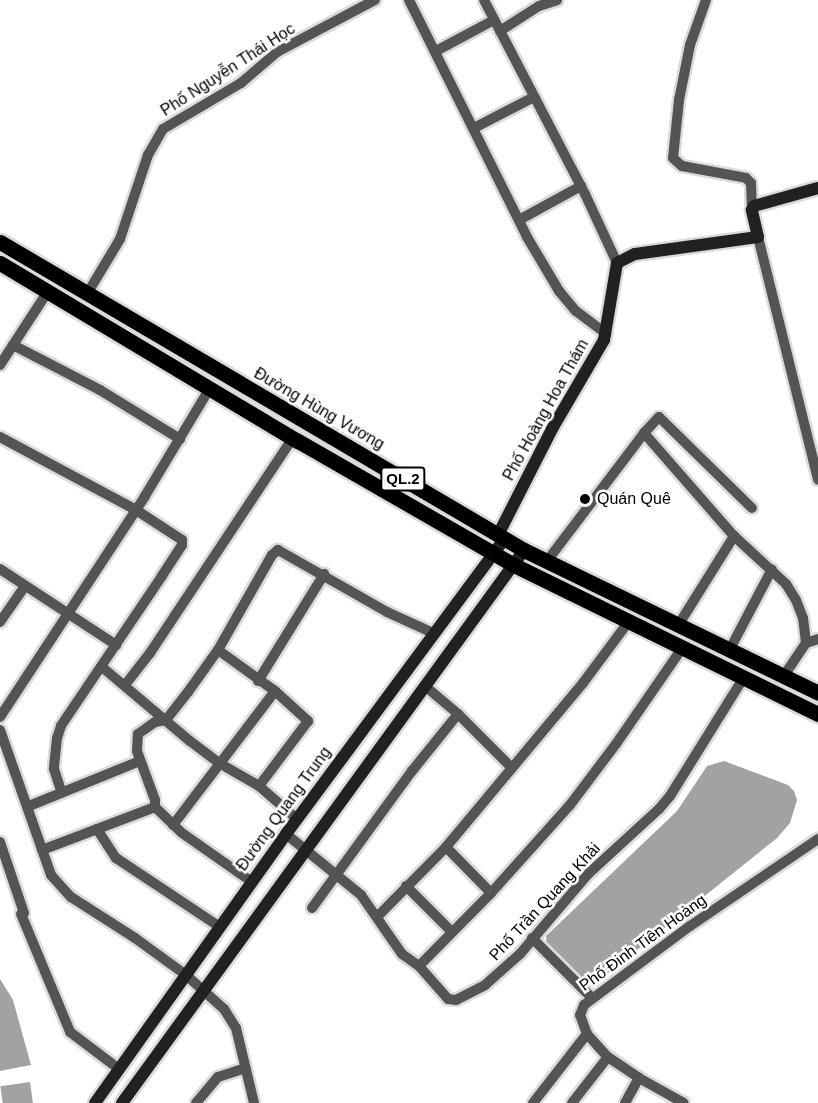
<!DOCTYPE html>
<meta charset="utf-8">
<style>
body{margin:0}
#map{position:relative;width:818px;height:1103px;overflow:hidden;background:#fff;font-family:Helvetica,sans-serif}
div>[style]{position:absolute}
.water>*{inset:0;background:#a2a2a2;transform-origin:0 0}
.roads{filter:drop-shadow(2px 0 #dbdbdb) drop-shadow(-2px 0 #dbdbdb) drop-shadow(0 2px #dbdbdb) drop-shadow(0 -2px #dbdbdb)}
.street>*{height:10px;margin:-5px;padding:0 5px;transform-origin:5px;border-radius:5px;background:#545454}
.secondary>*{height:12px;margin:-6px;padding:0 6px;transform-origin:6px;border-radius:6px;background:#212121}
.primary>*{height:15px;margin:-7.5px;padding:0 7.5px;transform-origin:7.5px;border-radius:7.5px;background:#000}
.dots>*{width:16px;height:16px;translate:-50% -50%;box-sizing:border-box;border:3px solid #fff;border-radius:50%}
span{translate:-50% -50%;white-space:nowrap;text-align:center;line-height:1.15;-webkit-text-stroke:5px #fff;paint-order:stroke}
.shield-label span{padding:2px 4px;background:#fff;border:2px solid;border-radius:4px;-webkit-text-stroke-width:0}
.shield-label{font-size:15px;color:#000;font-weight:700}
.street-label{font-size:16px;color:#000}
.poi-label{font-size:16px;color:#000}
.left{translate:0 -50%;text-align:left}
</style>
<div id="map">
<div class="water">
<i style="clip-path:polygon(724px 761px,788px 785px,794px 791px,797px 800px,790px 823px,777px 838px,602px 978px,583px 983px,547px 947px,546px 936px,677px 811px,707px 766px)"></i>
<i style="clip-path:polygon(0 979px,13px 1000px,31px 1065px,0 1071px)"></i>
<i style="left:30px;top:1082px;width:21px;height:30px;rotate:82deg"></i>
</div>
<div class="roads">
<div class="street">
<i style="left:409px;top:0;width:265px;rotate:63.5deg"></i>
<i style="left:527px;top:237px;width:63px;rotate:59.3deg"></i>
<i style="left:559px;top:291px;width:26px;rotate:50deg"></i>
<i style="left:576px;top:311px;width:38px;rotate:37deg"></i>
<i style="left:484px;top:0;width:219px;rotate:62.5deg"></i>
<i style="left:585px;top:194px;width:76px;rotate:65.1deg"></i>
<i style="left:706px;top:0;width:48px;rotate:109.6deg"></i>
<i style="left:690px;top:45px;width:56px;rotate:101.3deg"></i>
<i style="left:679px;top:100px;width:58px;rotate:95.9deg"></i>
<i style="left:673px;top:158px;width:12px;rotate:42deg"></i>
<i style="left:682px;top:166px;width:65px;rotate:10.6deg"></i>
<i style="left:746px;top:178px;width:7px;rotate:45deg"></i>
<i style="left:751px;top:183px;width:27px;rotate:88deg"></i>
<i style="left:500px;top:31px;width:46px;rotate:-32.7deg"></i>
<i style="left:539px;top:6px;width:19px;rotate:-18deg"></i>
<i style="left:436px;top:51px;width:66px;rotate:-28.1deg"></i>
<i style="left:474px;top:128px;width:68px;rotate:-27.3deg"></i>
<i style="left:519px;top:220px;width:71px;rotate:-28.7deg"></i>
<i style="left:758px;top:237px;width:250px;rotate:76.1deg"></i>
<i style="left:87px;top:294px;width:64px;rotate:-59deg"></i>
<i style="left:120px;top:239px;width:89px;rotate:-71.6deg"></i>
<i style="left:148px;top:155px;width:30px;rotate:-60deg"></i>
<i style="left:163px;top:129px;width:91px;rotate:-30.5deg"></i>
<i style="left:241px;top:83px;width:48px;rotate:-40.7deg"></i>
<i style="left:277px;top:52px;width:111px;rotate:-28deg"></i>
<i style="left:13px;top:345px;width:98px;rotate:27.3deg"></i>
<i style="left:100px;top:390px;width:94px;rotate:31.5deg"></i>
<i style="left:0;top:365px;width:88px;rotate:-57deg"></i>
<i style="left:644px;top:433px;width:137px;rotate:48.9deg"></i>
<i style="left:734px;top:536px;width:71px;rotate:42.7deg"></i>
<i style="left:786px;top:584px;width:19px;rotate:58deg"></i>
<i style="left:796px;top:600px;width:19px;rotate:69deg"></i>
<i style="left:803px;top:618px;width:25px;rotate:83deg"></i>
<i style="left:806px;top:643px;width:40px;rotate:124deg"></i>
<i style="left:0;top:437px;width:154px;rotate:28.2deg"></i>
<i style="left:136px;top:510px;width:55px;rotate:33.1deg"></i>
<i style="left:182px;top:540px;width:5px;rotate:90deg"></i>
<i style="left:182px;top:545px;width:37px;rotate:123deg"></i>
<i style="left:162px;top:576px;width:181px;rotate:124deg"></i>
<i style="left:61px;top:726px;width:13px;rotate:108deg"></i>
<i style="left:57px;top:738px;width:31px;rotate:96deg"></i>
<i style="left:54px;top:769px;width:25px;rotate:72deg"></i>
<i style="left:547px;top:561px;width:161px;rotate:-52.8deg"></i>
<i style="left:644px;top:433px;width:22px;rotate:-47deg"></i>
<i style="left:659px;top:417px;width:130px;rotate:44.4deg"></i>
<i style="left:0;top:569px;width:139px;rotate:33.2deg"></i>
<i style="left:0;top:622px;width:44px;rotate:-55.2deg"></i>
<i style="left:679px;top:624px;width:104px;rotate:-58deg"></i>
<i style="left:806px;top:643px;width:13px;rotate:-18deg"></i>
<i style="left:730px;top:649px;width:90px;rotate:-62.3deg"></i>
<i style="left:218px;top:650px;width:70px;rotate:35.7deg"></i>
<i style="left:275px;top:691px;width:45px;rotate:42.3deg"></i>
<i style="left:308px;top:721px;width:81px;rotate:127deg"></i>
<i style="left:102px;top:667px;width:115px;rotate:40.1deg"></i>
<i style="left:190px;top:741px;width:36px;rotate:37deg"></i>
<i style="left:219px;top:763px;width:46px;rotate:29.9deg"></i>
<i style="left:259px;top:786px;width:50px;rotate:41deg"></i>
<i style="left:258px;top:681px;width:126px;rotate:-58.3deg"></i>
<i style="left:125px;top:685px;width:41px;rotate:-52deg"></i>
<i style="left:150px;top:653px;width:258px;rotate:-56.4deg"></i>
<i style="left:425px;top:686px;width:43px;rotate:40.3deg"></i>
<i style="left:0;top:717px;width:264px;rotate:-56.7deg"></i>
<i style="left:145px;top:496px;width:126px;rotate:-59deg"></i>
<i style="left:0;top:730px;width:154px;rotate:70.6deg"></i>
<i style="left:51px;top:875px;width:30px;rotate:48deg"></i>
<i style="left:71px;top:897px;width:76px;rotate:32.6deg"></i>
<i style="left:135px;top:938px;width:63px;rotate:36deg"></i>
<i style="left:186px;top:975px;width:51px;rotate:41.8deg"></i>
<i style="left:224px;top:1009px;width:22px;rotate:58deg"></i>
<i style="left:236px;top:1028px;width:77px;rotate:76.5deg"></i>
<i style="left:29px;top:806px;width:120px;rotate:-22.1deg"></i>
<i style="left:173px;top:825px;width:168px;rotate:-52.7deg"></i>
<i style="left:97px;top:829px;width:35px;rotate:57deg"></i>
<i style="left:116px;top:858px;width:125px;rotate:33.6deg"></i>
<i style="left:286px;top:834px;width:97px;rotate:39.1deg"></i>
<i style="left:361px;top:895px;width:72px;rotate:55.2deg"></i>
<i style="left:402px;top:954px;width:21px;rotate:35deg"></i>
<i style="left:419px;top:966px;width:44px;rotate:48.7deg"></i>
<i style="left:448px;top:999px;width:8px;rotate:7deg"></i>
<i style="left:456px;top:1000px;width:33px;rotate:-27deg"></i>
<i style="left:485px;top:985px;width:47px;rotate:-41.5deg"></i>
<i style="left:520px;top:954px;width:105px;rotate:-49.6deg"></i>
<i style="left:588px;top:874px;width:96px;rotate:-42.5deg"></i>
<i style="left:659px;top:809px;width:17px;rotate:-50deg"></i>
<i style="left:670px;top:796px;width:140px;rotate:-58.1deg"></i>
<i style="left:0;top:842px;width:75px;rotate:71.3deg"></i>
<i style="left:446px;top:847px;width:64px;rotate:45.6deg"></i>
<i style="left:42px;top:850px;width:121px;rotate:-20.8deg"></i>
<i style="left:252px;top:882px;width:85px;rotate:-145deg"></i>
<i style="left:182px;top:833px;width:37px;rotate:-136deg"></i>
<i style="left:155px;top:807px;width:7px;rotate:-90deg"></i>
<i style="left:155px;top:800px;width:52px;rotate:-110.2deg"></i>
<i style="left:137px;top:751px;width:17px;rotate:-87deg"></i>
<i style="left:138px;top:734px;width:21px;rotate:-35deg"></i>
<i style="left:155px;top:722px;width:11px;rotate:-10deg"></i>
<i style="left:166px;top:720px;width:36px;rotate:-52deg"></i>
<i style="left:188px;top:692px;width:52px;rotate:-54.5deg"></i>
<i style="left:218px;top:650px;width:109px;rotate:-60.4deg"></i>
<i style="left:272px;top:555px;width:8px;rotate:-40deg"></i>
<i style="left:278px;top:550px;width:125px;rotate:29.6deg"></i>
<i style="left:387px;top:612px;width:51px;rotate:24.5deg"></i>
<i style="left:406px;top:886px;width:65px;rotate:45deg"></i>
<i style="left:312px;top:908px;width:170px;rotate:-53.9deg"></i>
<i style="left:412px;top:771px;width:73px;rotate:-51.1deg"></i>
<i style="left:458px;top:714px;width:76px;rotate:45deg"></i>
<i style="left:21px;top:914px;width:128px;rotate:67.4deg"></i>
<i style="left:70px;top:1032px;width:61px;rotate:37.1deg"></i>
<i style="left:378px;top:916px;width:97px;rotate:-45.4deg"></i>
<i style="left:446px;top:847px;width:214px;rotate:-50.1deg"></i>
<i style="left:583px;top:683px;width:77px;rotate:-53.4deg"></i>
<i style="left:532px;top:938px;width:85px;rotate:45deg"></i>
<i style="left:419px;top:966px;width:103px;rotate:-45.4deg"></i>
<i style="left:491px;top:893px;width:118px;rotate:-48.1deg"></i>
<i style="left:570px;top:805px;width:76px;rotate:-53deg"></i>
<i style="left:616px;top:744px;width:118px;rotate:-55.4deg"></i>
<i style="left:587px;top:1034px;width:31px;rotate:48deg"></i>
<i style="left:608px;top:1057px;width:37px;rotate:34deg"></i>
<i style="left:639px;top:1078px;width:51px;rotate:29.1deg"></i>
<i style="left:196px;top:1103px;width:34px;rotate:-50deg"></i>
<i style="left:218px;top:1077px;width:29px;rotate:-18deg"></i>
<i style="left:533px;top:1103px;width:88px;rotate:-52deg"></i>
<i style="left:587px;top:1034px;width:20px;rotate:-110deg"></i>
<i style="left:580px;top:1015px;width:11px;rotate:-68deg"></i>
<i style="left:584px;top:1005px;width:132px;rotate:-36.7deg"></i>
<i style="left:690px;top:926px;width:155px;rotate:-34.2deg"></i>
<i style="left:572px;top:1103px;width:58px;rotate:-52deg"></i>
<i style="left:625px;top:1103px;width:29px;rotate:-61deg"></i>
</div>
<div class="secondary">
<i style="left:498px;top:535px;width:119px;rotate:-63deg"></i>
<i style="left:552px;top:429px;width:103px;rotate:-59.7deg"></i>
<i style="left:604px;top:340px;width:78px;rotate:-80.4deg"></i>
<i style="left:617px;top:263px;width:20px;rotate:-27deg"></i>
<i style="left:635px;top:254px;width:124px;rotate:-7.9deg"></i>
<i style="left:758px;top:237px;width:28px;rotate:-103deg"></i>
<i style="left:752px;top:210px;width:4px;rotate:-63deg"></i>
<i style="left:754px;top:206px;width:66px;rotate:-15.7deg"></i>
<i style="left:95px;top:1103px;width:330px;rotate:-54.6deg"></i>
<i style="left:286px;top:834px;width:367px;rotate:-53.5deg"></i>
<i style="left:122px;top:1103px;width:684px;rotate:-53.98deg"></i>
</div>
<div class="primary">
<i style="left:0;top:242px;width:608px;rotate:30.45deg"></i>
<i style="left:524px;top:550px;width:327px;rotate:25.9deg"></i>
<i style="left:0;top:263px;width:347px;rotate:30.9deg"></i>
<i style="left:298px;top:441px;width:249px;rotate:29.9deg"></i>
<i style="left:514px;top:565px;width:339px;rotate:26.1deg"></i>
</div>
</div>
<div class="dots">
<i style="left:585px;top:499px;background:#000"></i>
</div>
<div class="shield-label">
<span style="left:403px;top:479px">QL.2</span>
</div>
<div class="street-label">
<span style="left:228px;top:70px;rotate:-33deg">Phố Nguyễn Thái Học</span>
<span style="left:319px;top:409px;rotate:30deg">Đường Hùng Vương</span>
<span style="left:546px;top:410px;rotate:-61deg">Phố Hoàng Hoa Thám</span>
<span style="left:284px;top:809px;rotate:-54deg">Đường Quang Trung</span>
<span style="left:545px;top:902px;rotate:-47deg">Phố Trần Quang Khải</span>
<span style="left:643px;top:943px;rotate:-36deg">Phố Đinh Tiên Hoàng</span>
</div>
<div class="poi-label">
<span class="left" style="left:597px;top:499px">Quán Quê</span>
</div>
</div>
